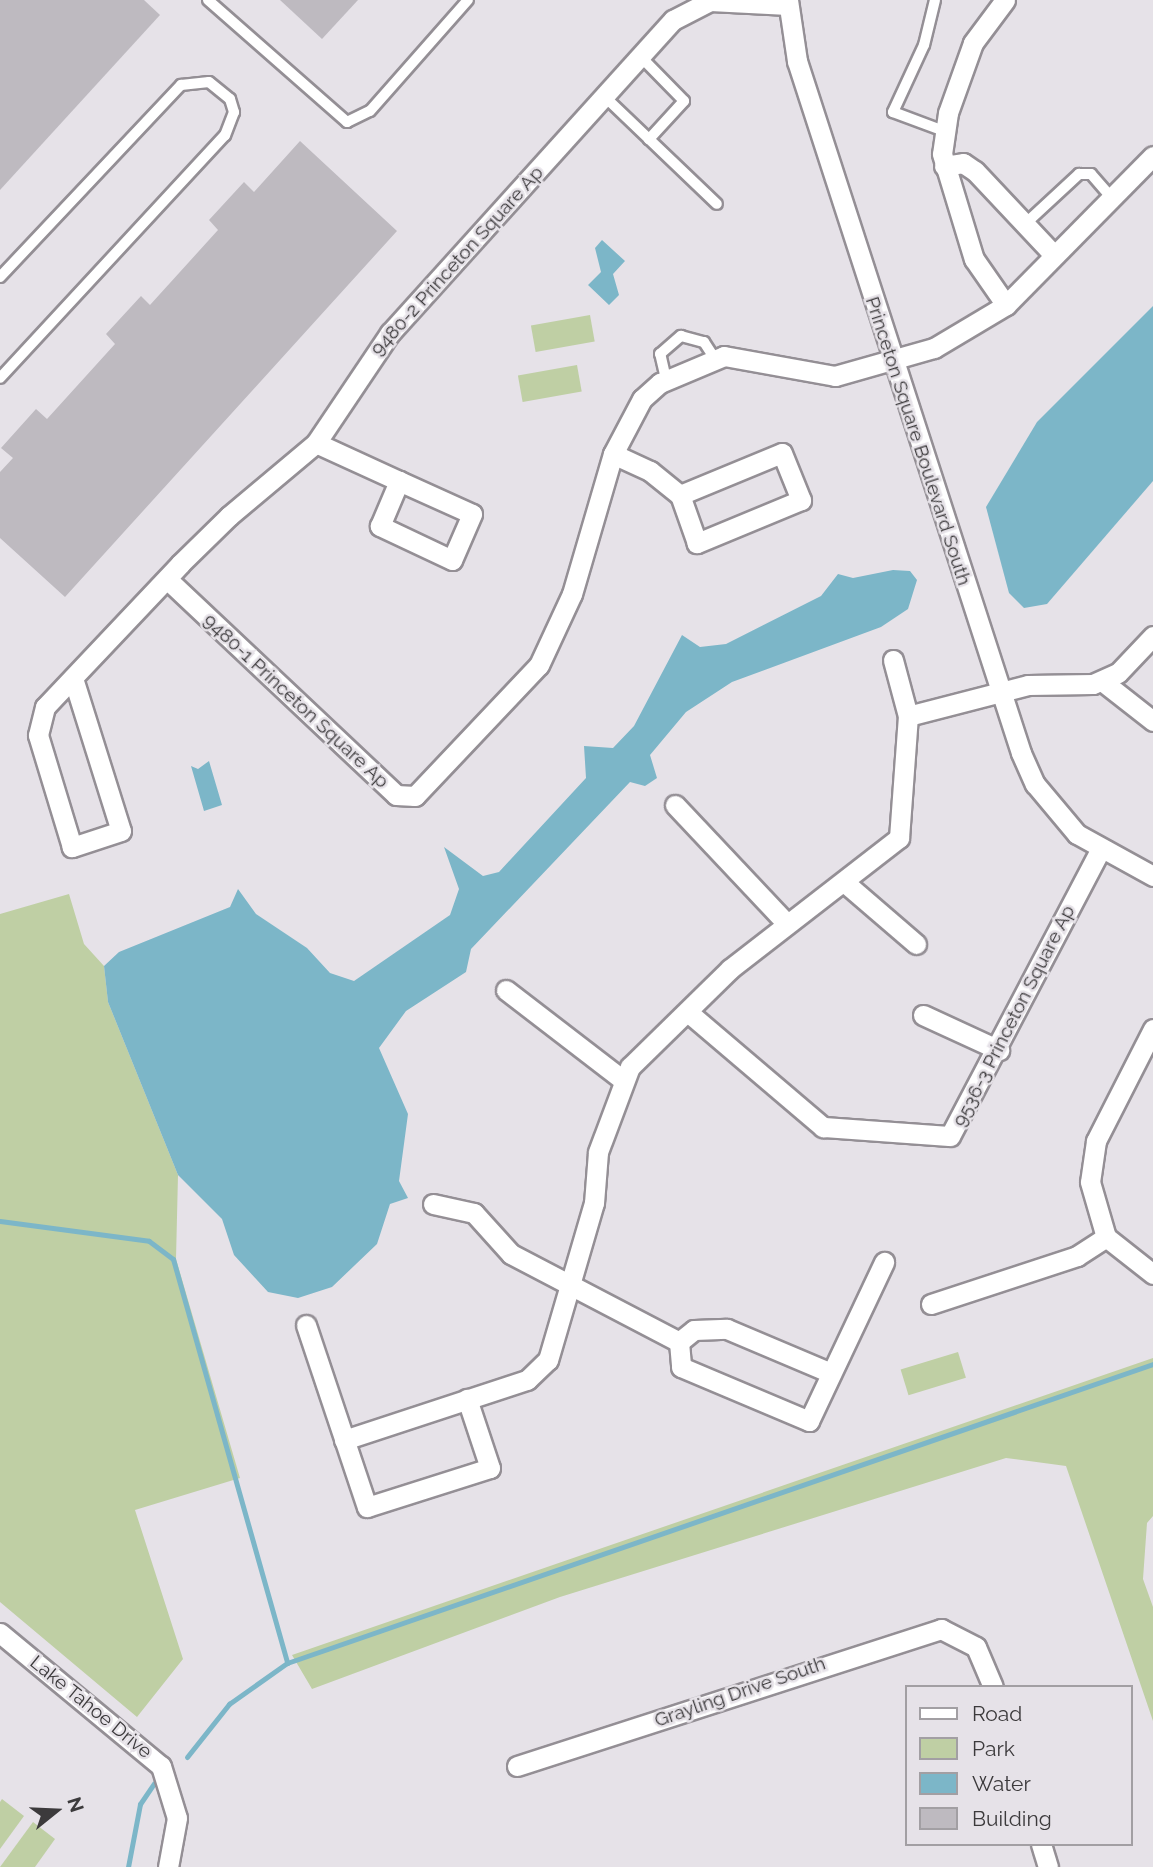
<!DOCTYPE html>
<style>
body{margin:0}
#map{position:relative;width:1153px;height:1867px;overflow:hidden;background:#e6e2e8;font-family:Raleway,sans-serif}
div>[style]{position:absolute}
.green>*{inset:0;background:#bfcfa4;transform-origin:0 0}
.water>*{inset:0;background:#7cb6c8}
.stream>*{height:5px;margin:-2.5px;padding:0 2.5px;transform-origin:2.5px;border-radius:2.5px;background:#7cb6c8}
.building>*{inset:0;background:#bebac0}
.roads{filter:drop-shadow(2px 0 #948f95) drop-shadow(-2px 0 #948f95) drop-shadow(0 2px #948f95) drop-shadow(0 -2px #948f95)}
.lane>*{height:10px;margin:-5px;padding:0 5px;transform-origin:5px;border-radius:5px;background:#fff}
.street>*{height:19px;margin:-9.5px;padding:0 9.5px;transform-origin:9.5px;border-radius:9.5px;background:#fff}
span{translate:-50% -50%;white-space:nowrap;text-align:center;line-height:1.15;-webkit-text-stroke:5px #e6e2e8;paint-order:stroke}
.street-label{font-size:19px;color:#3c3a3c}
.legend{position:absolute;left:905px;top:1685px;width:228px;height:161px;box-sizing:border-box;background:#e6e2e8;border:2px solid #a29fa3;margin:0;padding:9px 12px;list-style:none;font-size:21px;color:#3c3a3c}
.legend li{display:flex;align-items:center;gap:14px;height:35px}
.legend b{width:35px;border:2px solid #a29fa3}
.north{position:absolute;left:21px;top:1776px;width:70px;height:70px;-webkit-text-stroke:5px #e6e2e8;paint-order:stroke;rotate:72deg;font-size:19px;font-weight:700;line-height:28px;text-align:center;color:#3c3a3c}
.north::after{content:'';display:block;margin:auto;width:24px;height:32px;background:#3c3a3c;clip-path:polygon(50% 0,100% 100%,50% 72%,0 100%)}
</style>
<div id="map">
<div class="green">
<i style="left:590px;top:315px;width:27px;height:60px;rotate:80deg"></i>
<i style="left:577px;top:365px;width:27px;height:60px;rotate:80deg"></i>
<i style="clip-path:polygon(69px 894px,84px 944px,104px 966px,108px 1002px,178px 1175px,176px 1259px,240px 1478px,135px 1510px,183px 1659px,137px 1717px,0 1602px,0 914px)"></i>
<i style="left:958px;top:1352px;width:27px;height:60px;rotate:73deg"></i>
<i style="clip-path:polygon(1153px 1358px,1153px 1516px,1147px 1523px,1143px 1579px,1153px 1607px,1153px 1721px,1066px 1466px,1006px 1458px,560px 1597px,312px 1689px,292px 1655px)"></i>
<i style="clip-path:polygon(2px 1799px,24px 1816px,0 1849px,0 1802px)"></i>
<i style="clip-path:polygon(33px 1822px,55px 1839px,35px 1867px,0 1867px)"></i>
</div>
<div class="water">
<i style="clip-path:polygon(602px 240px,625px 261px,613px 274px,619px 295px,609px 305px,588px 285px,601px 272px,595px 248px)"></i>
<i style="clip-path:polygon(1153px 306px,1153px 481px,1047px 604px,1024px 608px,1009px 593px,986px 507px,1037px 422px)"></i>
<i style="clip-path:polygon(893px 570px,910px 571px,917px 580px,908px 609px,881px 627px,732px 682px,686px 712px,650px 755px,657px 778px,645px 786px,630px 782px,471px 949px,466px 972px,406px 1011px,379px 1048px,408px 1114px,399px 1181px,408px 1198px,390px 1204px,377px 1244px,332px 1287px,298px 1298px,268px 1292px,234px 1255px,222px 1219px,178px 1175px,108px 1002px,104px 966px,119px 952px,230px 907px,238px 889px,256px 914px,307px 948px,330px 973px,354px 981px,450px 915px,459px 889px,444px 847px,483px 876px,499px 872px,586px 778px,584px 746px,613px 748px,634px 726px,682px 635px,700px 647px,726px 644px,821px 596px,838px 574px,853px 578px)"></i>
<i style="clip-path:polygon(209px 761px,222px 805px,204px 811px,191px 766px,198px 769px)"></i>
</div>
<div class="stream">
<i style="left:0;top:1221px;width:150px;rotate:7.6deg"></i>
<i style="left:149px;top:1241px;width:30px;rotate:37deg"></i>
<i style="left:173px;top:1259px;width:420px;rotate:74.2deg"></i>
<i style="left:187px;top:1757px;width:68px;rotate:-51.6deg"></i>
<i style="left:229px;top:1704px;width:71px;rotate:-35.3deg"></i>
<i style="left:287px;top:1663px;width:916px;rotate:-19.05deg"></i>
<i style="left:128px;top:1867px;width:64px;rotate:-79.2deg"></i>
<i style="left:140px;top:1804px;width:25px;rotate:-56deg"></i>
</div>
<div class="building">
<i style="clip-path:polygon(0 0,144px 0,160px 15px,0 190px)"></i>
<i style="clip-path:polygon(280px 0,358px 0,322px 39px)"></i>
<i style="clip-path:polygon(300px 141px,397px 231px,65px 597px,0 538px,0 472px,13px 458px,1px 448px,36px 409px,47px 419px,115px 344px,106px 334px,141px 296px,150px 305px,218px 230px,209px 220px,244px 182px,254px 192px)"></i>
</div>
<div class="roads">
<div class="lane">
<i style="left:208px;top:0;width:185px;rotate:41.3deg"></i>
<i style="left:347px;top:122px;width:25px;rotate:-26deg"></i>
<i style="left:370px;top:111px;width:148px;rotate:-48.6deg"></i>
<i style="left:935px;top:0;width:46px;rotate:103.7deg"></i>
<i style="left:924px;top:45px;width:74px;rotate:114.8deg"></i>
<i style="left:893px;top:112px;width:54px;rotate:20.4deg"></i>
<i style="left:640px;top:56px;width:63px;rotate:45.6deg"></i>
<i style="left:684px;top:101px;width:52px;rotate:132.6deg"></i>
<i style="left:604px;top:96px;width:156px;rotate:43.7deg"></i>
<i style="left:1025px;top:224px;width:74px;rotate:-42.8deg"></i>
<i style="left:1079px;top:174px;width:12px"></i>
<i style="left:1091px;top:174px;width:30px;rotate:49deg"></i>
<i style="left:0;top:277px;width:264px;rotate:-46.7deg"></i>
<i style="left:181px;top:85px;width:28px;rotate:-6deg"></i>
<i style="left:209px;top:82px;width:27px;rotate:39deg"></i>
<i style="left:230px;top:99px;width:14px;rotate:73deg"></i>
<i style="left:234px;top:112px;width:25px;rotate:111deg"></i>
<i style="left:225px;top:135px;width:331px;rotate:132.8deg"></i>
<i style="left:666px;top:379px;width:26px;rotate:-103deg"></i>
<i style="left:660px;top:354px;width:28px;rotate:-41deg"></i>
<i style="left:681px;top:336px;width:24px;rotate:15deg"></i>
<i style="left:704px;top:342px;width:20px;rotate:57deg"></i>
</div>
<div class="street">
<i style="left:788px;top:0;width:62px;rotate:81.6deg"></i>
<i style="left:797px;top:61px;width:727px;rotate:72.06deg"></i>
<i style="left:1021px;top:753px;width:34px;rotate:66deg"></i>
<i style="left:1035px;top:784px;width:65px;rotate:50deg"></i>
<i style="left:1077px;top:834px;width:87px;rotate:28.9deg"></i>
<i style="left:1005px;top:0;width:54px;rotate:126.7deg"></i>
<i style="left:973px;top:43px;width:74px;rotate:109.7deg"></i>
<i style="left:948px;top:113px;width:41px;rotate:98.3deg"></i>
<i style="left:942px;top:154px;width:110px;rotate:73.1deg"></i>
<i style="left:974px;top:259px;width:56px;rotate:55.2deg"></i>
<i style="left:944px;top:166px;width:19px;rotate:-9deg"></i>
<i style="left:963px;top:163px;width:14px;rotate:34deg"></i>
<i style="left:975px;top:171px;width:115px;rotate:46.8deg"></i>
<i style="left:316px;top:443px;width:91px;rotate:24.6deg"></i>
<i style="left:782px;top:453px;width:51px;rotate:68deg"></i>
<i style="left:801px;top:500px;width:113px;rotate:157.5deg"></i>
<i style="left:697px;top:543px;width:51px;rotate:-109.5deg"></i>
<i style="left:680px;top:495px;width:110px;rotate:-22.4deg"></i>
<i style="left:613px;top:454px;width:41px;rotate:24.7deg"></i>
<i style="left:650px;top:471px;width:38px;rotate:39deg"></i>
<i style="left:399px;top:481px;width:80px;rotate:24.3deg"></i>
<i style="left:472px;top:514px;width:50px;rotate:113.5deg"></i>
<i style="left:452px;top:560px;width:80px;rotate:-154.7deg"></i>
<i style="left:380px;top:526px;width:49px;rotate:-67.1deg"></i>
<i style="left:167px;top:579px;width:315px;rotate:43.3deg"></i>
<i style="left:396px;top:795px;width:19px;rotate:3deg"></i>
<i style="left:415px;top:796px;width:180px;rotate:-46.6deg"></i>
<i style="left:539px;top:665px;width:78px;rotate:-65.1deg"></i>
<i style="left:572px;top:594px;width:146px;rotate:-73.7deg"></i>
<i style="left:613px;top:454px;width:62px;rotate:-62.2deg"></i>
<i style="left:642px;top:399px;width:24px;rotate:-42deg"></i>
<i style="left:660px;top:383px;width:69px;rotate:-22.9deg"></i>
<i style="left:724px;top:356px;width:113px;rotate:10.2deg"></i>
<i style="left:835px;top:376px;width:103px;rotate:-15.8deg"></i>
<i style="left:934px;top:348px;width:84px;rotate:-30.8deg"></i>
<i style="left:1006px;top:305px;width:209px;rotate:-45.4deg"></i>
<i style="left:73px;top:678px;width:160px;rotate:72.6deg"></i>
<i style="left:121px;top:831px;width:52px;rotate:161.9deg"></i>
<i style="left:72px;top:847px;width:117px;rotate:-106.9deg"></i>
<i style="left:38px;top:735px;width:29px;rotate:-76deg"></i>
<i style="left:45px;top:707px;width:197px;rotate:-46.6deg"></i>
<i style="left:180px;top:564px;width:69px;rotate:-44.4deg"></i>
<i style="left:229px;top:516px;width:114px;rotate:-40deg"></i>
<i style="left:316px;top:443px;width:133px;rotate:-56.1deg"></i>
<i style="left:390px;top:333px;width:422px;rotate:-47.9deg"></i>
<i style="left:673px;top:20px;width:42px;rotate:-27.2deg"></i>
<i style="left:710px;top:1px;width:78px;rotate:2.9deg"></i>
<i style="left:1102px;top:681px;width:65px;rotate:38.1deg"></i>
<i style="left:908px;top:716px;width:124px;rotate:-14.5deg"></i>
<i style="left:1028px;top:685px;width:65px;rotate:-0.9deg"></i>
<i style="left:1093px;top:684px;width:27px;rotate:-24deg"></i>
<i style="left:1118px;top:673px;width:51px;rotate:-46.6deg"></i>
<i style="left:675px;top:805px;width:163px;rotate:46.7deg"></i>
<i style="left:844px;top:882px;width:95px;rotate:40.7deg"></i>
<i style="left:506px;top:990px;width:148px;rotate:37.6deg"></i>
<i style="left:690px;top:1014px;width:175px;rotate:40.4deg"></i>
<i style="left:823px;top:1127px;width:127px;rotate:4.1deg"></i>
<i style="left:950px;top:1136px;width:323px;rotate:-62.3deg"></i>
<i style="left:923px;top:1015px;width:84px;rotate:24.7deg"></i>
<i style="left:1153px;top:1029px;width:126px;rotate:117deg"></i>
<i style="left:1096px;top:1141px;width:41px;rotate:98.3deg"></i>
<i style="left:1090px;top:1182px;width:57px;rotate:73.8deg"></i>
<i style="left:1106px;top:1237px;width:60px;rotate:38.2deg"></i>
<i style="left:433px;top:1204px;width:42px;rotate:12.4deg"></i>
<i style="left:474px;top:1213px;width:55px;rotate:47.9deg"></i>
<i style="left:511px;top:1254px;width:190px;rotate:27.6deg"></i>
<i style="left:931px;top:1304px;width:154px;rotate:-18.2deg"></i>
<i style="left:1077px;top:1256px;width:35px;rotate:-33deg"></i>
<i style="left:306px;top:1325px;width:192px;rotate:71.5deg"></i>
<i style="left:367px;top:1507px;width:129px;rotate:-17.6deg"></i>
<i style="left:490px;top:1468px;width:73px;rotate:-108.4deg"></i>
<i style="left:679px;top:1342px;width:25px;rotate:85deg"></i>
<i style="left:681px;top:1367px;width:139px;rotate:22.9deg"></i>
<i style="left:809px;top:1421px;width:176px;rotate:-64.7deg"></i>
<i style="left:679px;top:1342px;width:19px;rotate:-39deg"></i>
<i style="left:694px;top:1330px;width:33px;rotate:-2deg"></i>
<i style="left:727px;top:1329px;width:113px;rotate:22.9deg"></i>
<i style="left:344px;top:1440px;width:193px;rotate:-18.2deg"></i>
<i style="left:527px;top:1380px;width:29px;rotate:-44deg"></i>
<i style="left:548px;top:1360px;width:164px;rotate:-73.7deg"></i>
<i style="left:594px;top:1203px;width:51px;rotate:-85.5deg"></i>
<i style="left:598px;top:1152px;width:91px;rotate:-69.4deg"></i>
<i style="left:630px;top:1067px;width:140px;rotate:-44.4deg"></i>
<i style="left:730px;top:969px;width:214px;rotate:-37.8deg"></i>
<i style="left:899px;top:838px;width:122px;rotate:-85.8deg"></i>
<i style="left:908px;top:716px;width:58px;rotate:-105deg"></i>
<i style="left:0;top:1633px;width:209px;rotate:39.6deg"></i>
<i style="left:161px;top:1766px;width:54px;rotate:72.9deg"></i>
<i style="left:177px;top:1818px;width:50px;rotate:100.4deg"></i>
<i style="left:517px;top:1766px;width:446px;rotate:-17.9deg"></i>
<i style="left:941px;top:1629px;width:39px;rotate:27deg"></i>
<i style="left:976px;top:1647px;width:43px;rotate:67deg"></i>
<i style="left:1041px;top:1844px;width:24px;rotate:73deg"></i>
</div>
</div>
<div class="street-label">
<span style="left:457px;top:261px;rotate:-48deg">9480-2 Princeton Square Ap</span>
<span style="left:918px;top:441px;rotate:72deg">Princeton Square Boulevard South</span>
<span style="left:296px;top:701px;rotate:43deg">9480-1 Princeton Square Ap</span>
<span style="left:1014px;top:1016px;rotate:-63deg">9536-3 Princeton Square Ap</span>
<span style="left:740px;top:1692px;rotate:-19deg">Grayling Drive South</span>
<span style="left:91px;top:1707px;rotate:39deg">Lake Tahoe Drive</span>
</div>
<ul class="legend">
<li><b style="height:9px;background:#fff"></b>Road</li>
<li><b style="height:19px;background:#bfcfa4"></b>Park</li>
<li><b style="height:19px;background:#7cb6c8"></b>Water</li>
<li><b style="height:19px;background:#bebac0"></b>Building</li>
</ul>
<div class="north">N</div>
</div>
